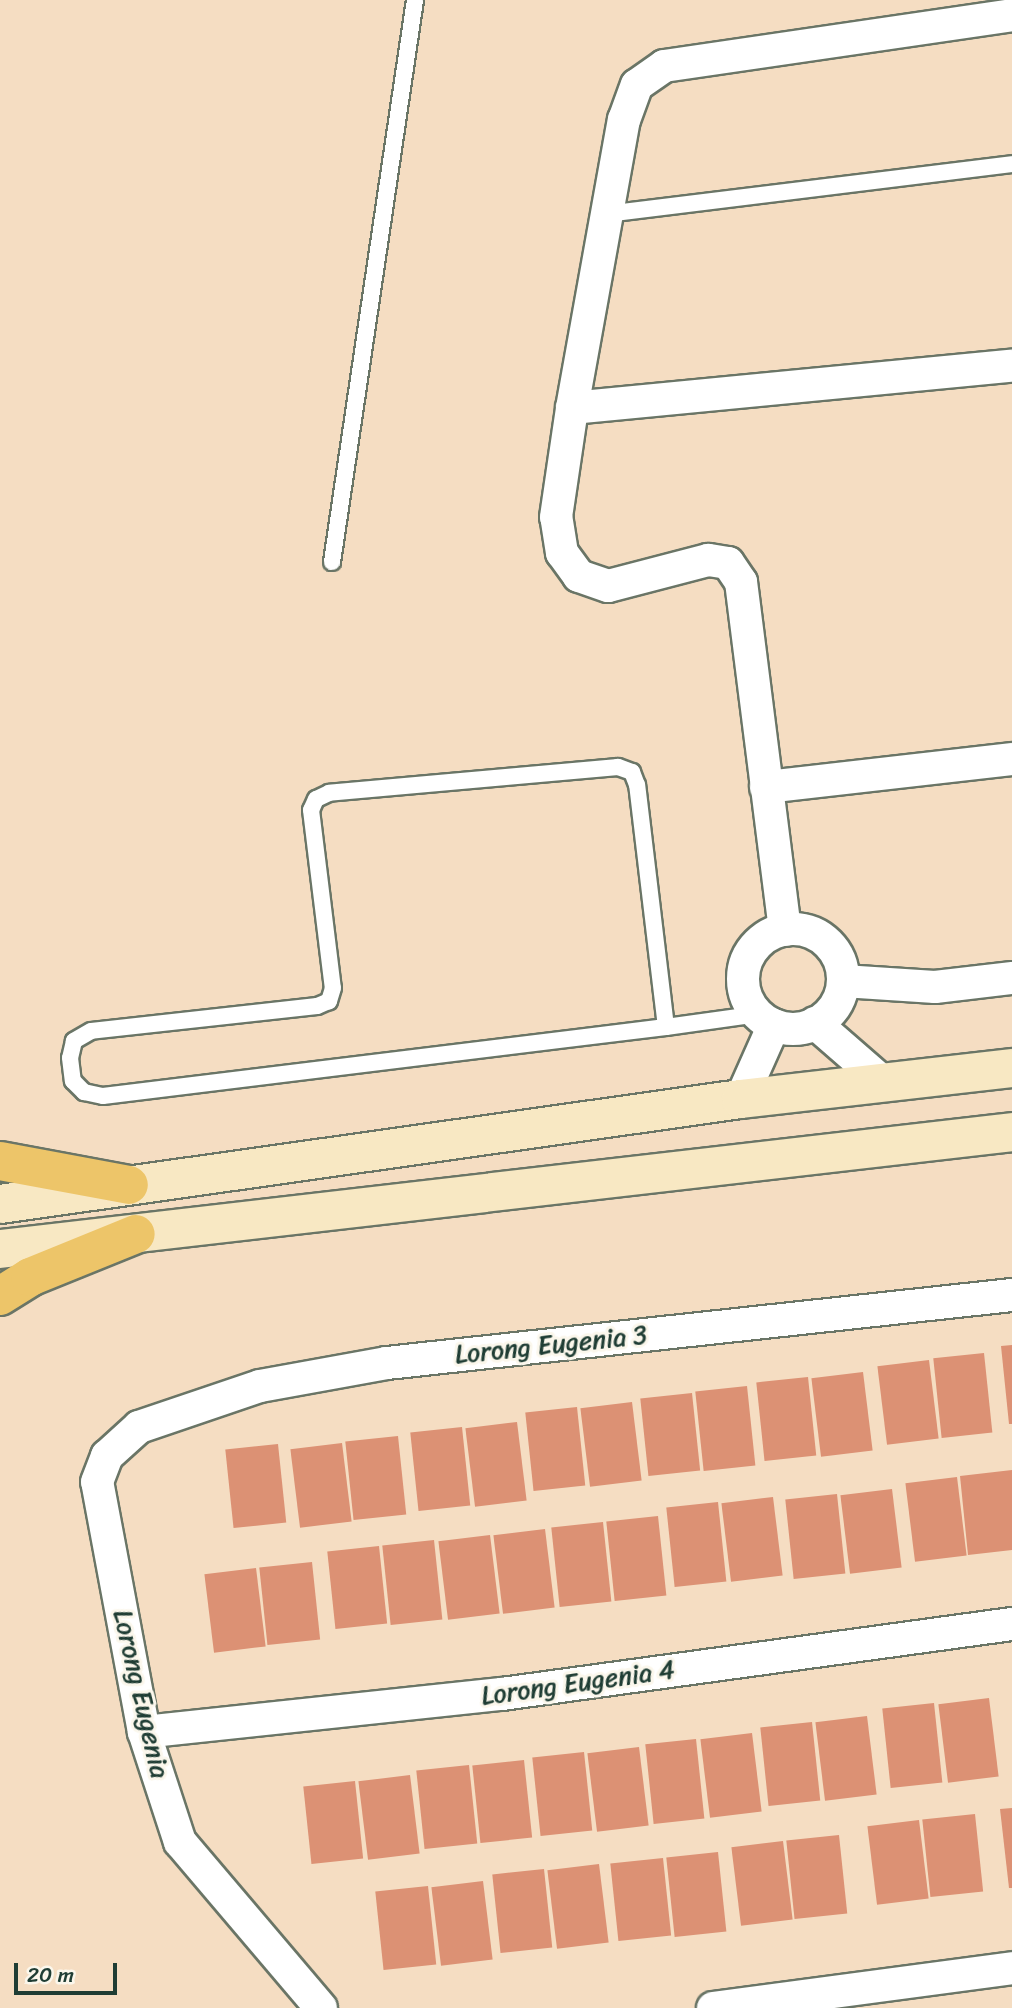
<!DOCTYPE html>
<style>
body{margin:0}
#map{position:relative;width:1012px;height:2008px;overflow:hidden;background:#f5ddc2;font-family:Sriracha,sans-serif}
div>[style]{position:absolute}
.building>*{inset:0;background:#dc9174;transform-origin:0 0}
.roads{filter:drop-shadow(2px 0 #6a7566) drop-shadow(-2px 0 #6a7566) drop-shadow(0 2px #6a7566) drop-shadow(0 -2px #6a7566)}
.lane>*{height:16px;margin:-8px;padding:0 8px;transform-origin:8px;border-radius:8px;background:#fff}
.street>*{height:32px;margin:-16px;padding:0 16px;transform-origin:16px;border-radius:16px;background:#fff}
.street>.ring{margin:-16px;padding:0;box-sizing:content-box;background:none;border:32px solid #fff;border-radius:50%}
.secondary>*{height:38px;margin:-19px;padding:0 19px;transform-origin:19px;border-radius:19px;background:#f8e8c3}
.highway>*{height:38px;margin:-19px;padding:0 19px;transform-origin:19px;border-radius:19px;background:#edc569}
span{translate:-50% -50%;white-space:nowrap;text-align:center;line-height:1.15;-webkit-text-stroke:6px #fbf7ec;paint-order:stroke}
.street-label{font-size:26px;color:#1f3d34}
.scale{position:absolute;left:14px;top:1963px;width:103px;height:32px;box-sizing:border-box;border:4px solid #1f3d34;border-top:0;padding-left:9px;font-size:21px;line-height:24px;white-space:nowrap;color:#1f3d34;-webkit-text-stroke:5px #fbf7ec;paint-order:stroke}
</style>
<div id="map">
<div class="building">
<i style="clip-path:polygon(1012px 1345px,1012px 1424px,1009px 1424px,1001px 1346px)"></i>
<i style="left:984px;top:1353px;width:80px;height:51px;rotate:84deg"></i>
<i style="left:929px;top:1360px;width:79px;height:52px;rotate:83deg"></i>
<i style="left:863px;top:1372px;width:79px;height:52px;rotate:83deg"></i>
<i style="left:808px;top:1377px;width:79px;height:52px;rotate:84deg"></i>
<i style="left:747px;top:1386px;width:80px;height:52px;rotate:84deg"></i>
<i style="left:692px;top:1393px;width:78px;height:52px;rotate:84deg"></i>
<i style="left:632px;top:1402px;width:79px;height:52px;rotate:83deg"></i>
<i style="left:577px;top:1407px;width:79px;height:52px;rotate:84deg"></i>
<i style="left:517px;top:1422px;width:79px;height:52px;rotate:83deg"></i>
<i style="left:462px;top:1427px;width:79px;height:52px;rotate:84deg"></i>
<i style="left:398px;top:1436px;width:79px;height:53px;rotate:84deg"></i>
<i style="left:342px;top:1443px;width:79px;height:52px;rotate:83deg"></i>
<i style="left:278px;top:1444px;width:79px;height:53px;rotate:84deg"></i>
<i style="clip-path:polygon(1012px 1470px,1012px 1550px,968px 1555px,960px 1476px)"></i>
<i style="left:957px;top:1477px;width:79px;height:52px;rotate:83deg"></i>
<i style="left:892px;top:1489px;width:79px;height:52px;rotate:83deg"></i>
<i style="left:837px;top:1494px;width:80px;height:52px;rotate:84deg"></i>
<i style="left:773px;top:1497px;width:79px;height:52px;rotate:83deg"></i>
<i style="left:718px;top:1502px;width:80px;height:52px;rotate:84deg"></i>
<i style="left:658px;top:1516px;width:80px;height:52px;rotate:84deg"></i>
<i style="left:603px;top:1522px;width:80px;height:52px;rotate:84deg"></i>
<i style="left:545px;top:1529px;width:79px;height:52px;rotate:83deg"></i>
<i style="left:490px;top:1535px;width:79px;height:52px;rotate:83deg"></i>
<i style="left:434px;top:1540px;width:80px;height:52px;rotate:84deg"></i>
<i style="left:379px;top:1546px;width:78px;height:52px;rotate:84deg"></i>
<i style="left:312px;top:1562px;width:78px;height:53px;rotate:84deg"></i>
<i style="left:256px;top:1568px;width:79px;height:52px;rotate:83deg"></i>
<i style="left:989px;top:1698px;width:79px;height:51px;rotate:83deg"></i>
<i style="left:934px;top:1703px;width:80px;height:52px;rotate:84deg"></i>
<i style="left:867px;top:1716px;width:79px;height:52px;rotate:83deg"></i>
<i style="left:812px;top:1722px;width:79px;height:52px;rotate:84deg"></i>
<i style="left:752px;top:1733px;width:79px;height:52px;rotate:83deg"></i>
<i style="left:696px;top:1739px;width:80px;height:51px;rotate:84deg"></i>
<i style="left:639px;top:1747px;width:79px;height:52px;rotate:83deg"></i>
<i style="left:584px;top:1752px;width:79px;height:52px;rotate:84deg"></i>
<i style="left:524px;top:1760px;width:78px;height:52px;rotate:84deg"></i>
<i style="left:469px;top:1765px;width:79px;height:53px;rotate:84deg"></i>
<i style="left:410px;top:1775px;width:79px;height:52px;rotate:83deg"></i>
<i style="left:355px;top:1781px;width:78px;height:52px;rotate:84deg"></i>
<i style="clip-path:polygon(1012px 1808px,1012px 1888px,1009px 1888px,1000px 1809px)"></i>
<i style="left:975px;top:1814px;width:78px;height:53px;rotate:84deg"></i>
<i style="left:919px;top:1820px;width:79px;height:52px;rotate:83deg"></i>
<i style="left:839px;top:1835px;width:79px;height:53px;rotate:84deg"></i>
<i style="left:783px;top:1841px;width:79px;height:52px;rotate:83deg"></i>
<i style="left:718px;top:1852px;width:80px;height:52px;rotate:84deg"></i>
<i style="left:663px;top:1858px;width:78px;height:53px;rotate:84deg"></i>
<i style="left:599px;top:1864px;width:79px;height:52px;rotate:83deg"></i>
<i style="left:544px;top:1869px;width:79px;height:52px;rotate:84deg"></i>
<i style="left:483px;top:1881px;width:79px;height:52px;rotate:83deg"></i>
<i style="left:428px;top:1886px;width:79px;height:53px;rotate:84deg"></i>
</div>
<div class="roads">
<div class="lane">
<i style="left:606px;top:214px;width:409px;rotate:-7deg"></i>
<i style="left:332px;top:562px;width:568px;rotate:-81.6deg"></i>
<i style="left:666px;top:1027px;width:244px;rotate:-96.8deg"></i>
<i style="left:637px;top:785px;width:14px;rotate:-111deg"></i>
<i style="left:632px;top:772px;width:15px;rotate:-160deg"></i>
<i style="left:618px;top:767px;width:290px;rotate:174.9deg"></i>
<i style="left:329px;top:793px;width:14px;rotate:155deg"></i>
<i style="left:316px;top:799px;width:12px;rotate:114deg"></i>
<i style="left:311px;top:810px;width:179px;rotate:83deg"></i>
<i style="left:333px;top:988px;width:14px;rotate:107deg"></i>
<i style="left:329px;top:1001px;width:13px;rotate:157deg"></i>
<i style="left:317px;top:1006px;width:227px;rotate:173.7deg"></i>
<i style="left:91px;top:1031px;width:20px;rotate:150deg"></i>
<i style="left:74px;top:1041px;width:17px;rotate:103deg"></i>
<i style="left:70px;top:1058px;width:23px;rotate:83deg"></i>
<i style="left:73px;top:1081px;width:16px;rotate:45deg"></i>
<i style="left:84px;top:1092px;width:19px;rotate:12deg"></i>
<i style="left:103px;top:1096px;width:567px;rotate:-6.99deg"></i>
<i style="left:666px;top:1027px;width:93px;rotate:-8deg"></i>
</div>
<div class="street">
<i style="left:572px;top:408px;width:442px;rotate:-5.5deg"></i>
<i style="left:766px;top:787px;width:248px;rotate:-6.5deg"></i>
<i class="ring" style="left:743px;top:929px;width:68px;height:68px"></i>
<i style="left:785px;top:930px;width:351px;rotate:-97.2deg"></i>
<i style="left:741px;top:582px;width:23px;rotate:-124deg"></i>
<i style="left:728px;top:563px;width:20px;rotate:-171deg"></i>
<i style="left:708px;top:560px;width:103px;rotate:165.4deg"></i>
<i style="left:608px;top:586px;width:31px;rotate:-161deg"></i>
<i style="left:579px;top:576px;width:29px;rotate:-126deg"></i>
<i style="left:562px;top:553px;width:36px;rotate:-99deg"></i>
<i style="left:556px;top:517px;width:110px;rotate:-81.6deg"></i>
<i style="left:572px;top:408px;width:293px;rotate:-79.8deg"></i>
<i style="left:624px;top:120px;width:37px;rotate:-70deg"></i>
<i style="left:637px;top:85px;width:33px;rotate:-35deg"></i>
<i style="left:664px;top:66px;width:352px;rotate:-8.3deg"></i>
<i style="left:843px;top:981px;width:92px;rotate:3.7deg"></i>
<i style="left:935px;top:987px;width:78px;rotate:-6.7deg"></i>
<i style="left:815px;top:1023px;width:91px;rotate:41deg"></i>
<i style="left:741px;top:1099px;width:81px;rotate:-66deg"></i>
<i style="left:144px;top:1732px;width:360px;rotate:-6.1deg"></i>
<i style="left:502px;top:1694px;width:515px;rotate:-7.82deg"></i>
<i style="left:321px;top:2008px;width:218px;rotate:-130.3deg"></i>
<i style="left:180px;top:1842px;width:116px;rotate:-108.1deg"></i>
<i style="left:144px;top:1732px;width:254px;rotate:-100.6deg"></i>
<i style="left:97px;top:1482px;width:28px;rotate:-69deg"></i>
<i style="left:107px;top:1456px;width:43px;rotate:-42.2deg"></i>
<i style="left:139px;top:1427px;width:128px;rotate:-18.7deg"></i>
<i style="left:260px;top:1386px;width:129px;rotate:-10.3deg"></i>
<i style="left:387px;top:1363px;width:629px;rotate:-6.21deg"></i>
<i style="left:713px;top:2008px;width:302px;rotate:-7.6deg"></i>
</div>
<div class="secondary">
<i style="left:0;top:1204px;width:748px;rotate:-8.07deg"></i>
<i style="left:741px;top:1099px;width:273px;rotate:-6.5deg"></i>
<i style="left:0;top:1249px;width:1019px;rotate:-6.59deg"></i>
</div>
<div class="highway">
<i style="left:0;top:1161px;width:131px;rotate:10.5deg"></i>
<i style="left:0;top:1296px;width:36px;rotate:-32deg"></i>
<i style="left:30px;top:1277px;width:114px;rotate:-22.1deg"></i>
</div>
</div>
<div class="street-label">
<span style="left:551px;top:1345px;rotate:-6deg">Lorong Eugenia 3</span>
<span style="left:578px;top:1683px;rotate:-8deg">Lorong Eugenia 4</span>
<span style="left:141px;top:1694px;rotate:77deg">Lorong Eugenia</span>
</div>
<div class="scale">20 m</div>
</div>
